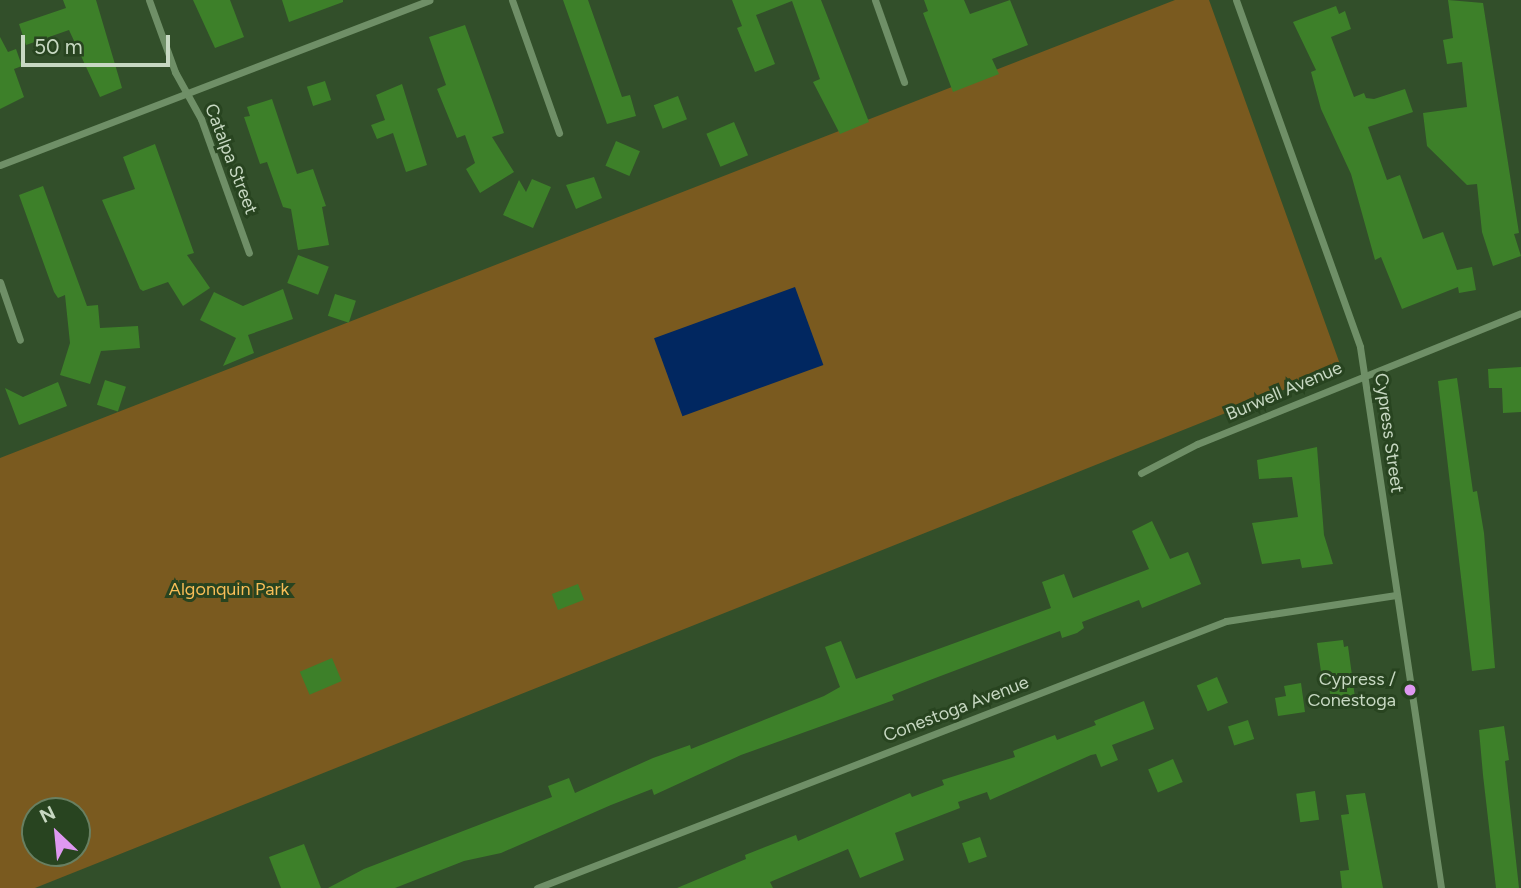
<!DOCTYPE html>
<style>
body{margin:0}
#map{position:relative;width:1521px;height:888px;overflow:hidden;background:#324f2a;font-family:Figtree,sans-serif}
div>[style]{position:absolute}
.green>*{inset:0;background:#7a5a1f}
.water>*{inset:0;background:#012760;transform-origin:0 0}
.building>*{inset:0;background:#3d8029;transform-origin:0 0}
.minor>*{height:7px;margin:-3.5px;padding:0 3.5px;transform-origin:3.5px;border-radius:3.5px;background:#6f8f67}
.dots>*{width:19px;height:19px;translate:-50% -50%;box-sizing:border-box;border:4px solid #284420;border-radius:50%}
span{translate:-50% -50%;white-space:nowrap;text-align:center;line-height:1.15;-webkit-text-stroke:6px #284420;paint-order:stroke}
.street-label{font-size:18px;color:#c7d8c2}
.park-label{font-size:18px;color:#f7bd57}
.poi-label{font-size:18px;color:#c7d8c2}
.right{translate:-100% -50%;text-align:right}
.north{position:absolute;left:21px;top:797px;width:70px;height:70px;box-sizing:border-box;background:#284420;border:2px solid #687f61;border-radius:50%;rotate:334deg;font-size:19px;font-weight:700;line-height:28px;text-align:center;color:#c7d8c2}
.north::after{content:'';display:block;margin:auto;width:24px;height:32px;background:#df98f1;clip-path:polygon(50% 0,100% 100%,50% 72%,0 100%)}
.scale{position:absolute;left:21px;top:35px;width:149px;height:32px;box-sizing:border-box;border:4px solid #c7d8c2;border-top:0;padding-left:9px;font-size:21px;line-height:24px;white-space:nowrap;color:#c7d8c2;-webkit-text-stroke:5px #284420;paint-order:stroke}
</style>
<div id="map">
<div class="green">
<i style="clip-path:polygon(evenodd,1175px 0,1209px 0,1341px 367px,35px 888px,0 888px,0 458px,1175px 0,35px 811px,77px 811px,77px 853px,35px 853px,35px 811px)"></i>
</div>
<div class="water">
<i style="left:795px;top:287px;width:83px;height:150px;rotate:70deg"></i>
</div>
<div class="building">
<i style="clip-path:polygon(63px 0,96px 0,122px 88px,100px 97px,69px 30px,26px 45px,19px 24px,66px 8px)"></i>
<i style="clip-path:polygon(193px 0,230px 0,244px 37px,215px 48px)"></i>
<i style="clip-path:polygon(282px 0,343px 0,343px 2px,289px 22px)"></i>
<i style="clip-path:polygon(563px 0,588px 0,622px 97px,630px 95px,636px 116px,607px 124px)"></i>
<i style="clip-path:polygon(732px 0,821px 0,869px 122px,840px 134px,813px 82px,820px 79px,792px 1px,756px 15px,775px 64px,755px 72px,737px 28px,742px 26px)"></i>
<i style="clip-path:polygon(924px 0,964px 0,970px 14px,1010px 0,1028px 45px,992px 59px,999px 74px,953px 92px,923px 13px,928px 11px)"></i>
<i style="clip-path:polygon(1448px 0,1483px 3px,1519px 233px,1514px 234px,1521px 256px,1493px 266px,1482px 232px,1477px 184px,1467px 185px,1427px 146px,1423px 113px,1467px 107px,1462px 62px,1447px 64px,1443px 40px,1453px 38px)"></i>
<i style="clip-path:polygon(1336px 6px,1339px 14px,1345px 11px,1351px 29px,1331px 37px,1354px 97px,1364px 93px,1366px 98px,1374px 99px,1405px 89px,1413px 112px,1368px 127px,1387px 180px,1400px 175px,1423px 239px,1443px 232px,1457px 270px,1472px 267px,1476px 290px,1459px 293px,1458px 287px,1402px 309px,1381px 257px,1375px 260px,1351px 174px,1321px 109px,1311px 72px,1316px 70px,1293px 22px)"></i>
<i style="clip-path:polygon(465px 25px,504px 133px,492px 137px,514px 172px,480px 193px,466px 169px,475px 163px,465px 135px,457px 138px,437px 89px,446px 85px,429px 37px)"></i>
<i style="clip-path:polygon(0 37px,8px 52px,16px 49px,22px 66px,14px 69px,24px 97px,0 109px)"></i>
<i style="left:325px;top:81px;width:20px;height:19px;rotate:72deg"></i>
<i style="clip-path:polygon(402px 84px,427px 165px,406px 172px,393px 133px,377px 139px,371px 125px,385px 120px,376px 95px)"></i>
<i style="left:678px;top:96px;width:25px;height:26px;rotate:69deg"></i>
<i style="clip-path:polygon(272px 99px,297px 174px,313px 169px,326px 206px,322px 207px,329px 245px,298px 250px,291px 209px,283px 207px,267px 162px,260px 164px,244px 117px,250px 116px,247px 107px)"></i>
<i style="left:734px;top:122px;width:36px;height:30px;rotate:67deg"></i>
<i style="left:616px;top:141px;width:26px;height:27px;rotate:23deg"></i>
<i style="clip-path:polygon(155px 144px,194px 253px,187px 255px,210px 288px,183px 306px,168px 282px,143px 291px,140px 289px,102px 200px,135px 189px,123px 157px)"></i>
<i style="clip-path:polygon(594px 177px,602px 198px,576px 209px,566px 185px)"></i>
<i style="clip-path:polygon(532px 179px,551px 187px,533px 228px,503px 215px,519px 180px,526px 192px)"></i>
<i style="clip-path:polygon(43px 186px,87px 306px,98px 305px,100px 328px,138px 326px,140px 348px,101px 351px,90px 384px,60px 375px,70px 343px,65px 295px,58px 298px,54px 292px,19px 195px)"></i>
<i style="left:298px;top:255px;width:33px;height:30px;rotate:21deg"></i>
<i style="clip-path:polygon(283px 289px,293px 319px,248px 335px,254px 353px,223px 366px,236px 338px,200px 320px,214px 292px,243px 306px)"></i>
<i style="left:335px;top:294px;width:22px;height:23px;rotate:18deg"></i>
<i style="clip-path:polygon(1521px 367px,1521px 412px,1503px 413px,1502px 388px,1489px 388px,1488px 369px)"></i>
<i style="clip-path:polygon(1457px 378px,1473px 492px,1477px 491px,1484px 533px,1495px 668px,1472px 671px,1438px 381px)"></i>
<i style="left:105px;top:380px;width:22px;height:26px;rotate:18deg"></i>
<i style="clip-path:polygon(58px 382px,67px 406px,19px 425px,5px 388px,23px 397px)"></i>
<i style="clip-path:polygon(1317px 447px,1324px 535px,1333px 564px,1302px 568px,1300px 559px,1262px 564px,1252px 523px,1298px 517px,1292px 477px,1259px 479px,1257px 460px)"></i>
<i style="clip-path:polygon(1152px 521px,1170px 559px,1188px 552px,1201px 584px,1142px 608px,1139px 600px,1082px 622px,1084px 628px,1077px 633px,1062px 638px,1060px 631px,930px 680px,892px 695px,894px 700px,741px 755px,654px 795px,652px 789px,611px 805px,501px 853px,464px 861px,395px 888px,328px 888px,364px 869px,552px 797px,548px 786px,569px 778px,575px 793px,653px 758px,690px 745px,691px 749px,824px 696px,840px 687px,825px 647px,841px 641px,856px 679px,1051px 608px,1042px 582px,1064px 574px,1073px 598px,1149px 569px,1132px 531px)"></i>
<i style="left:578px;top:584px;width:17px;height:28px;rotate:69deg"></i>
<i style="clip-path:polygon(1343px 640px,1344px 647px,1348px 646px,1356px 705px,1332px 708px,1328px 678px,1322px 679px,1317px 643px)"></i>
<i style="left:332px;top:658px;width:25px;height:35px;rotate:67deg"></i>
<i style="left:1217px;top:677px;width:28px;height:22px;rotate:67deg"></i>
<i style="clip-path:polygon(1301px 683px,1305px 712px,1278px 716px,1275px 698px,1286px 696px,1284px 686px)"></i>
<i style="clip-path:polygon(1144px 701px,1154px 729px,1112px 745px,1118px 760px,1101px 767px,1096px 754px,1091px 755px,990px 800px,987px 792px,958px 802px,960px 808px,895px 833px,904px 860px,860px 878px,848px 849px,770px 882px,773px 888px,677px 888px,746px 859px,745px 855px,796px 835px,798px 841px,910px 793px,912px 797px,944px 785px,942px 780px,1015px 757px,1013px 751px,1055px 735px,1057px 740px,1096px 725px,1094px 721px)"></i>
<i style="left:1248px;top:720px;width:20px;height:21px;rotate:72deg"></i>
<i style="clip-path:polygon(1504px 726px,1509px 760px,1505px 761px,1519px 888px,1496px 888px,1483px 775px,1479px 730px)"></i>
<i style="left:1173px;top:759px;width:25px;height:27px;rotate:67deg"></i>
<i style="left:1315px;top:791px;width:29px;height:19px;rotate:82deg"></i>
<i style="clip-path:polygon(1365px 793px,1383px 888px,1342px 888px,1340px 871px,1349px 870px,1341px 815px,1349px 814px,1346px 795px)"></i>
<i style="left:980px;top:837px;width:21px;height:19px;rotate:71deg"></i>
<i style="clip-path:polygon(304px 844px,321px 888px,281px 888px,269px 857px)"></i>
</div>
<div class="minor">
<i style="left:149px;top:0;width:77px;rotate:70.1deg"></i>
<i style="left:175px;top:72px;width:54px;rotate:61deg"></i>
<i style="left:201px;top:119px;width:142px;rotate:70.3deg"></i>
<i style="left:512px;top:0;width:141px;rotate:70.5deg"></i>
<i style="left:875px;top:0;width:87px;rotate:70.5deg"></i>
<i style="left:1236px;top:0;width:368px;rotate:70.3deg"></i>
<i style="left:1360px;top:347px;width:547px;rotate:81.48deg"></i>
<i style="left:0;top:165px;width:460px;rotate:-21deg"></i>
<i style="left:0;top:282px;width:61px;rotate:71deg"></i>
<i style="left:1141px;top:473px;width:63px;rotate:-27.4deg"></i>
<i style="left:1197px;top:444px;width:349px;rotate:-22deg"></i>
<i style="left:537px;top:888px;width:739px;rotate:-21.18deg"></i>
<i style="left:1226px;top:621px;width:172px;rotate:-8.7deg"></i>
</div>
<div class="dots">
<i style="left:1410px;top:690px;background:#df98f1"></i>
</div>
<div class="street-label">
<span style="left:231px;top:159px;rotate:69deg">Catalpa Street</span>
<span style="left:1284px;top:391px;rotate:-23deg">Burwell Avenue</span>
<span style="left:1389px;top:433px;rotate:82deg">Cypress Street</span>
<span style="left:956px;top:709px;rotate:-21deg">Conestoga Avenue</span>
</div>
<div class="park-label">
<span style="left:229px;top:589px">Algonquin Park</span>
</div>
<div class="poi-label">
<span class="right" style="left:1396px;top:690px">Cypress /<br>Conestoga</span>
</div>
<div class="north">N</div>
<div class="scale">50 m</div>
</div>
